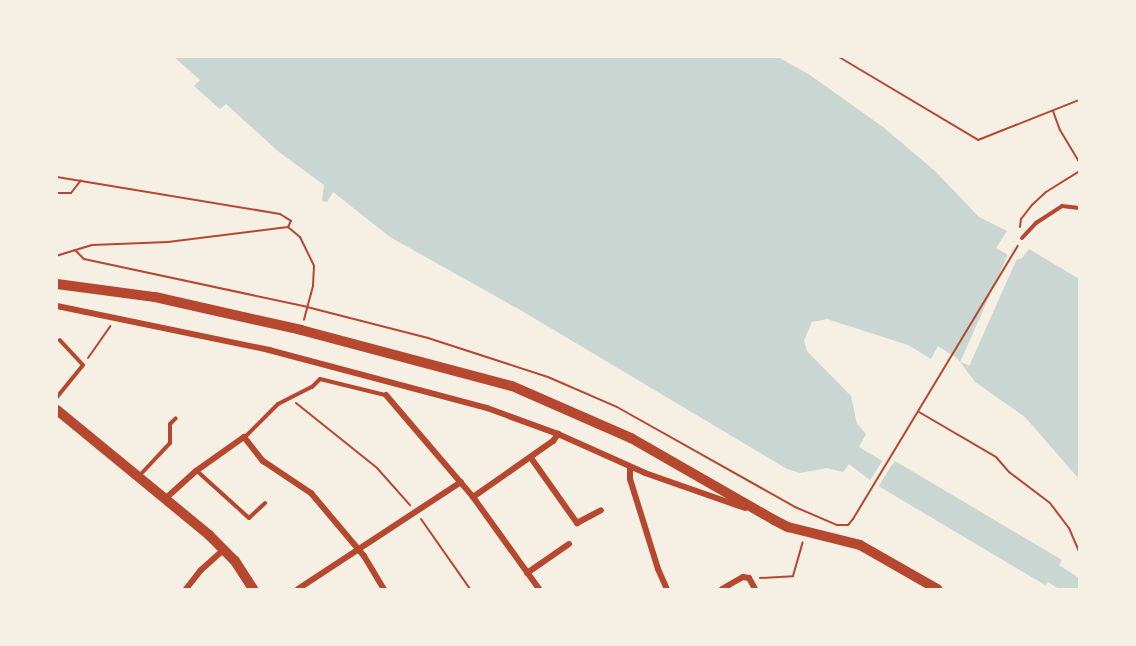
<!DOCTYPE html>
<style>
body{margin:0}
#map{position:relative;width:1136px;height:646px;overflow:hidden;background:#f6efe4;font-family:Georgia,serif}
div>[style]{position:absolute}
.water>*{inset:0;background:#c9d6d2}
.pier>*{inset:0;background:#f6efe4;transform-origin:0 0}
.path>*{height:2px;margin:-1px;padding:0 1px;transform-origin:1px;border-radius:1px;background:#b5482f}
.service>*{height:4px;margin:-2px;padding:0 2px;transform-origin:2px;border-radius:2px;background:#b5482f}
.minor>*{height:6px;margin:-3px;padding:0 3px;transform-origin:3px;border-radius:3px;background:#b5482f}
.tertiary>*{height:10px;margin:-5px;padding:0 5px;transform-origin:5px;border-radius:5px;background:#b5482f}
.secondary>*{height:10px;margin:-5px;padding:0 5px;transform-origin:5px;border-radius:5px;background:#b5482f}
span{translate:-50% -50%;white-space:nowrap;text-align:center;line-height:1.15;-webkit-text-stroke:6px #f6efe4;paint-order:stroke}
.frame{position:absolute;inset:0;border:58px solid #f6efe4;pointer-events:none}
</style>
<div id="map">
<div class="water">
<i style="clip-path:polygon(174px 57px,778px 57px,810px 75px,883px 127px,935px 171px,979px 217px,1007px 231px,996px 248px,1016px 260px,1022px 258px,1029px 249px,1079px 279px,1079px 479px,1025px 417px,975px 382px,958px 359px,938px 346px,931px 359px,908px 345px,827px 319px,812px 322px,804px 340px,807px 351px,851px 396px,857px 424px,866px 434px,859px 447px,891px 466px,895px 461px,1062px 560px,1059px 565px,1079px 578px,1079px 589px,1059px 589px,1048px 582px,1045px 585px,875px 484px,849px 464px,843px 472px,827px 468px,800px 473px,787px 469px,522px 311px,390px 237px,333px 192px,327px 202px,322px 201px,324px 185px,279px 152px,226px 104px,220px 109px,194px 86px,200px 80px)"></i>
</div>
<div class="pier">
<i style="left:1009px;top:252px;width:10px;height:120px;rotate:24deg"></i>
<i style="clip-path:polygon(884px 458px,891px 462px,896px 458px,877px 489px,869px 482px)"></i>
</div>
<div class="path">
<i style="left:839px;top:57px;width:162px;rotate:30.8deg"></i>
<i style="left:978px;top:140px;width:109px;rotate:-21.6deg"></i>
<i style="left:1053px;top:111px;width:20px;rotate:70deg"></i>
<i style="left:1060px;top:130px;width:37px;rotate:59deg"></i>
<i style="left:57px;top:177px;width:226px;rotate:9.4deg"></i>
<i style="left:280px;top:214px;width:13px;rotate:32deg"></i>
<i style="left:291px;top:221px;width:7px;rotate:117deg"></i>
<i style="left:288px;top:227px;width:121px;rotate:172.9deg"></i>
<i style="left:168px;top:242px;width:76px;rotate:177.7deg"></i>
<i style="left:92px;top:245px;width:37px;rotate:163deg"></i>
<i style="left:57px;top:193px;width:14px"></i>
<i style="left:71px;top:193px;width:16px;rotate:-52deg"></i>
<i style="left:288px;top:227px;width:16px;rotate:40deg"></i>
<i style="left:300px;top:237px;width:32px;rotate:64deg"></i>
<i style="left:314px;top:266px;width:20px;rotate:93deg"></i>
<i style="left:313px;top:286px;width:35px;rotate:105deg"></i>
<i style="left:1020px;top:227px;width:8px;rotate:-83deg"></i>
<i style="left:1021px;top:219px;width:18px;rotate:-52deg"></i>
<i style="left:1032px;top:205px;width:19px;rotate:-43deg"></i>
<i style="left:1046px;top:192px;width:39px;rotate:-32deg"></i>
<i style="left:75px;top:250px;width:13px;rotate:45deg"></i>
<i style="left:84px;top:259px;width:228px;rotate:12.1deg"></i>
<i style="left:307px;top:307px;width:125px;rotate:14.4deg"></i>
<i style="left:428px;top:338px;width:126px;rotate:18deg"></i>
<i style="left:548px;top:377px;width:75px;rotate:23.5deg"></i>
<i style="left:617px;top:407px;width:204px;rotate:29.3deg"></i>
<i style="left:795px;top:507px;width:46px;rotate:23.2deg"></i>
<i style="left:837px;top:525px;width:11px"></i>
<i style="left:848px;top:525px;width:8px;rotate:-50deg"></i>
<i style="left:853px;top:519px;width:319px;rotate:-58.9deg"></i>
<i style="left:88px;top:358px;width:39px;rotate:-55deg"></i>
<i style="left:296px;top:403px;width:104px;rotate:38.7deg"></i>
<i style="left:377px;top:468px;width:50px;rotate:48.3deg"></i>
<i style="left:919px;top:412px;width:89px;rotate:30.3deg"></i>
<i style="left:996px;top:457px;width:20px;rotate:49deg"></i>
<i style="left:1009px;top:472px;width:51px;rotate:37.1deg"></i>
<i style="left:1050px;top:503px;width:31px;rotate:53deg"></i>
<i style="left:1069px;top:528px;width:26px;rotate:67deg"></i>
<i style="left:421px;top:519px;width:85px;rotate:55deg"></i>
<i style="left:760px;top:578px;width:33px;rotate:-3deg"></i>
<i style="left:793px;top:576px;width:35px;rotate:-74deg"></i>
</div>
<div class="service">
<i style="left:1022px;top:238px;width:21px;rotate:-47deg"></i>
<i style="left:1036px;top:223px;width:31px;rotate:-33deg"></i>
<i style="left:1062px;top:206px;width:17px;rotate:7deg"></i>
<i style="left:57px;top:397px;width:41px;rotate:-50.9deg"></i>
<i style="left:83px;top:365px;width:34px;rotate:-133deg"></i>
<i style="left:245px;top:437px;width:47px;rotate:-45deg"></i>
<i style="left:278px;top:404px;width:38px;rotate:-27deg"></i>
<i style="left:312px;top:387px;width:11px;rotate:-45deg"></i>
<i style="left:320px;top:379px;width:67px;rotate:13.8deg"></i>
<i style="left:197px;top:471px;width:70px;rotate:42.1deg"></i>
<i style="left:249px;top:518px;width:22px;rotate:-43deg"></i>
<i style="left:140px;top:475px;width:44px;rotate:-46.8deg"></i>
<i style="left:170px;top:443px;width:19px;rotate:-90deg"></i>
<i style="left:170px;top:424px;width:8px;rotate:-45deg"></i>
</div>
<div class="minor">
<i style="left:57px;top:306px;width:217px;rotate:11.7deg"></i>
<i style="left:269px;top:350px;width:226px;rotate:14.9deg"></i>
<i style="left:487px;top:408px;width:76px;rotate:20.1deg"></i>
<i style="left:558px;top:434px;width:95px;rotate:24.1deg"></i>
<i style="left:645px;top:473px;width:106px;rotate:19.3deg"></i>
<i style="left:386px;top:395px;width:134px;rotate:49.5deg"></i>
<i style="left:473px;top:497px;width:113px;rotate:54.3deg"></i>
<i style="left:531px;top:458px;width:80px;rotate:54.7deg"></i>
<i style="left:577px;top:523px;width:27px;rotate:-28deg"></i>
<i style="left:630px;top:467px;width:12px;rotate:90deg"></i>
<i style="left:630px;top:479px;width:94px;rotate:72.7deg"></i>
<i style="left:658px;top:569px;width:22px;rotate:66deg"></i>
<i style="left:473px;top:497px;width:98px;rotate:-35deg"></i>
<i style="left:553px;top:441px;width:9px;rotate:-54deg"></i>
<i style="left:165px;top:499px;width:42px;rotate:-42.1deg"></i>
<i style="left:196px;top:471px;width:59px;rotate:-35.3deg"></i>
<i style="left:244px;top:437px;width:31px;rotate:52deg"></i>
<i style="left:263px;top:461px;width:58px;rotate:33.7deg"></i>
<i style="left:311px;top:493px;width:82px;rotate:49.9deg"></i>
<i style="left:364px;top:556px;width:39px;rotate:59deg"></i>
<i style="left:527px;top:573px;width:51px;rotate:-34.6deg"></i>
<i style="left:186px;top:589px;width:24px;rotate:-52deg"></i>
<i style="left:201px;top:570px;width:31px;rotate:-42deg"></i>
<i style="left:298px;top:589px;width:195px;rotate:-33.3deg"></i>
<i style="left:722px;top:589px;width:24px;rotate:-30deg"></i>
<i style="left:743px;top:577px;width:6px;rotate:9deg"></i>
<i style="left:749px;top:578px;width:13px;rotate:61deg"></i>
</div>
<div class="tertiary">
<i style="left:57px;top:410px;width:197px;rotate:39.4deg"></i>
<i style="left:209px;top:535px;width:37px;rotate:45deg"></i>
<i style="left:235px;top:561px;width:33px;rotate:57deg"></i>
</div>
<div class="secondary">
<i style="left:57px;top:284px;width:99px;rotate:7.6deg"></i>
<i style="left:155px;top:297px;width:150px;rotate:12.7deg"></i>
<i style="left:301px;top:330px;width:218px;rotate:14.9deg"></i>
<i style="left:512px;top:386px;width:130px;rotate:23.6deg"></i>
<i style="left:631px;top:438px;width:165px;rotate:29.8deg"></i>
<i style="left:774px;top:520px;width:16px;rotate:27deg"></i>
<i style="left:788px;top:527px;width:74px;rotate:14deg"></i>
<i style="left:860px;top:545px;width:89px;rotate:29.7deg"></i>
</div>
<div class="frame"></div>
</div>
